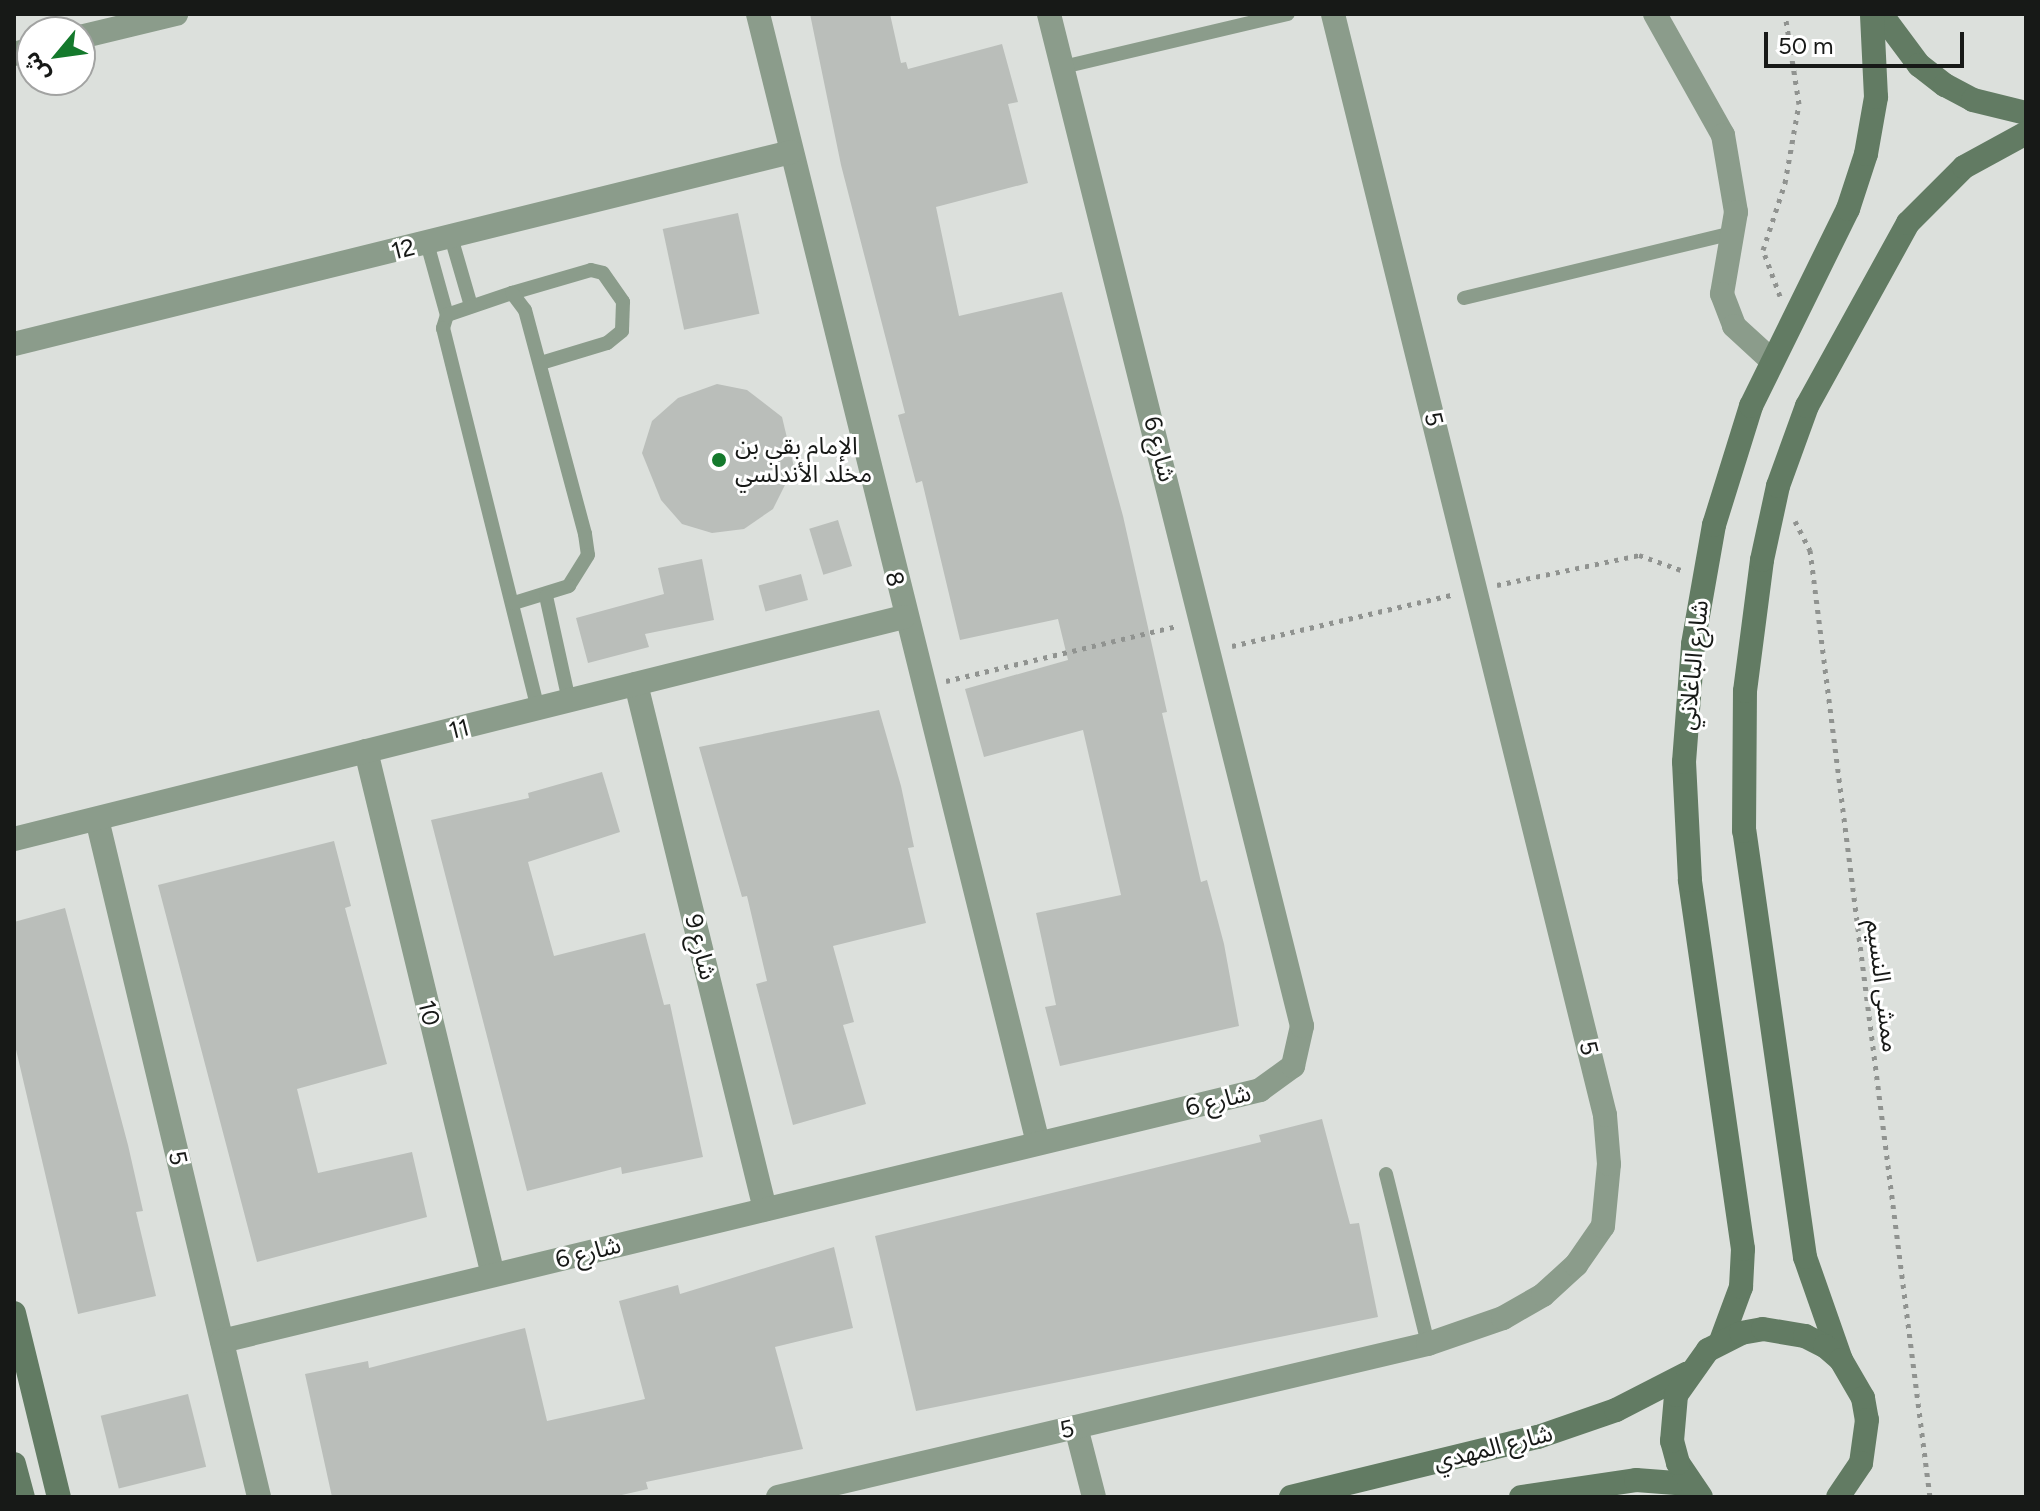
<!DOCTYPE html>
<meta charset="utf-8">
<style>
body{margin:0}
#map{position:relative;width:2040px;height:1511px;overflow:hidden;background:#dce0dc;font-family:Figtree,"Noto Sans Arabic",sans-serif}
div>[style]{position:absolute}
.building>*{inset:0;background:#babeba;transform-origin:0 0}
.path>*{height:5px;margin-top:-2.5px;transform-origin:0;background:repeating-linear-gradient(90deg,#909390 0 4px,transparent 0 10px)}
.lane>*{height:14px;margin:-7px;padding:0 7px;transform-origin:7px;border-radius:7px;background:#8b9c8b}
.street>*{height:24px;margin:-12px;padding:0 12px;transform-origin:12px;border-radius:12px;background:#8b9c8b}
.secondary>*{height:24px;margin:-12px;padding:0 12px;transform-origin:12px;border-radius:12px;background:#627b63}
.dots>*{width:22px;height:22px;translate:-50% -50%;box-sizing:border-box;border:4px solid #fff;border-radius:50%}
span{translate:-50% -50%;white-space:nowrap;text-align:center;line-height:1.15;-webkit-text-stroke:6px #fff;paint-order:stroke}
.street-label{font-size:24px;color:#171917}
.poi-label{font-size:24px;color:#171917}
.left{translate:0 -50%;text-align:left}
.frame{position:absolute;inset:0;border:16px solid #171917;pointer-events:none}
.north{position:absolute;left:16px;top:16px;width:80px;height:80px;box-sizing:border-box;background:#fff;border:2px solid #a2a3a2;border-radius:50%;rotate:241deg;font-size:22px;font-weight:700;line-height:32px;text-align:center;color:#171917}
.north::after{content:'';display:block;margin:auto;width:28px;height:36px;background:#14792c;clip-path:polygon(50% 0,100% 100%,50% 72%,0 100%)}
.scale{position:absolute;left:1764px;top:32px;width:200px;height:36px;box-sizing:border-box;border:4px solid #171917;border-top:0;padding-left:10px;font-size:24px;line-height:28px;white-space:nowrap;color:#171917;-webkit-text-stroke:6px #fff;paint-order:stroke}
</style>
<div id="map">
<div class="building">
<i style="clip-path:polygon(810px 14px,890px 14px,901px 63px,906px 62px,908px 69px,1002px 44px,1018px 102px,1008px 104px,1028px 183px,936px 207px,959px 316px,1062px 292px,1123px 516px,1167px 712px,1162px 713px,1201px 882px,1207px 880px,1224px 944px,1239px 1026px,1060px 1066px,1045px 1007px,1056px 1005px,1036px 913px,1121px 895px,1083px 730px,984px 757px,965px 689px,1068px 660px,1058px 619px,960px 640px,922px 481px,916px 483px,898px 415px,905px 413px,841px 165px)"></i>
<i style="left:738px;top:213px;width:103px;height:77px;rotate:78deg"></i>
<i style="clip-path:polygon(717px 384px,747px 390px,782px 417px,794px 467px,773px 509px,744px 529px,712px 533px,682px 524px,661px 500px,642px 453px,652px 421px,678px 398px)"></i>
<i style="left:838px;top:520px;width:48px;height:30px;rotate:73deg"></i>
<i style="clip-path:polygon(702px 559px,714px 620px,645px 634px,649px 647px,588px 663px,576px 618px,664px 594px,658px 568px)"></i>
<i style="left:801px;top:574px;width:27px;height:44px;rotate:75deg"></i>
<i style="clip-path:polygon(879px 710px,901px 786px,914px 847px,908px 848px,926px 923px,833px 946px,854px 1022px,843px 1025px,866px 1104px,793px 1125px,756px 984px,767px 981px,747px 896px,742px 897px,699px 747px)"></i>
<i style="clip-path:polygon(602px 772px,620px 832px,528px 862px,554px 956px,645px 933px,664px 1005px,670px 1004px,703px 1157px,622px 1174px,621px 1167px,527px 1191px,431px 820px,529px 798px,528px 793px)"></i>
<i style="clip-path:polygon(334px 841px,351px 906px,345px 908px,387px 1064px,297px 1089px,318px 1173px,412px 1152px,427px 1217px,257px 1262px,158px 885px)"></i>
<i style="clip-path:polygon(65px 908px,128px 1145px,143px 1211px,136px 1212px,156px 1296px,78px 1314px,14px 1041px,14px 922px)"></i>
<i style="clip-path:polygon(1322px 1119px,1350px 1224px,1359px 1223px,1378px 1317px,916px 1411px,875px 1236px,1261px 1142px,1259px 1135px)"></i>
<i style="clip-path:polygon(834px 1247px,853px 1328px,775px 1347px,803px 1449px,646px 1482px,648px 1489px,613px 1497px,332px 1497px,305px 1374px,368px 1361px,369px 1368px,525px 1328px,547px 1421px,645px 1399px,619px 1301px,678px 1285px,680px 1294px)"></i>
<i style="left:188px;top:1394px;width:75px;height:90px;rotate:76deg"></i>
</div>
<div class="path">
<i style="left:1780px;top:296px;width:49px;rotate:-110.3deg"></i>
<i style="left:1763px;top:250px;width:71px;rotate:-71.8deg"></i>
<i style="left:1785px;top:183px;width:80px;rotate:-80deg"></i>
<i style="left:1799px;top:104px;width:91px;rotate:-98.8deg"></i>
<i style="left:1795px;top:521px;width:33px;rotate:63deg"></i>
<i style="left:1810px;top:550px;width:955px;rotate:82.78deg"></i>
<i style="left:1497px;top:585px;width:145px;rotate:-11.9deg"></i>
<i style="left:1639px;top:555px;width:45px;rotate:19.7deg"></i>
<i style="left:1232px;top:646px;width:226px;rotate:-13.1deg"></i>
<i style="left:946px;top:681px;width:237px;rotate:-13.4deg"></i>
</div>
<div class="lane">
<i style="left:1063px;top:67px;width:231px;rotate:-13.3deg"></i>
<i style="left:451px;top:237px;width:72px;rotate:73.8deg"></i>
<i style="left:427px;top:243px;width:75px;rotate:74.5deg"></i>
<i style="left:447px;top:315px;width:14px;rotate:107deg"></i>
<i style="left:443px;top:328px;width:394px;rotate:76deg"></i>
<i style="left:512px;top:293px;width:82px;rotate:-16.2deg"></i>
<i style="left:591px;top:270px;width:12px;rotate:14deg"></i>
<i style="left:603px;top:273px;width:35px;rotate:55deg"></i>
<i style="left:623px;top:302px;width:29px;rotate:92deg"></i>
<i style="left:622px;top:331px;width:19px;rotate:141deg"></i>
<i style="left:607px;top:343px;width:69px;rotate:163.1deg"></i>
<i style="left:1464px;top:298px;width:277px;rotate:-13.6deg"></i>
<i style="left:447px;top:315px;width:69px;rotate:-18.7deg"></i>
<i style="left:512px;top:293px;width:21px;rotate:53deg"></i>
<i style="left:525px;top:310px;width:232px;rotate:75deg"></i>
<i style="left:585px;top:534px;width:21px;rotate:82deg"></i>
<i style="left:588px;top:555px;width:36px;rotate:122deg"></i>
<i style="left:569px;top:586px;width:58px;rotate:162.8deg"></i>
<i style="left:546px;top:596px;width:107px;rotate:77.6deg"></i>
<i style="left:1386px;top:1174px;width:175px;rotate:76.1deg"></i>
</div>
<div class="street">
<i style="left:758px;top:14px;width:1163px;rotate:76.07deg"></i>
<i style="left:1655px;top:14px;width:139px;rotate:60.7deg"></i>
<i style="left:1723px;top:135px;width:78px;rotate:80.4deg"></i>
<i style="left:1736px;top:212px;width:83px;rotate:99.7deg"></i>
<i style="left:1722px;top:294px;width:34px;rotate:69deg"></i>
<i style="left:1734px;top:326px;width:49px;rotate:42.5deg"></i>
<i style="left:80px;top:37px;width:99px;rotate:-13.5deg"></i>
<i style="left:14px;top:54px;width:19px;rotate:-16deg"></i>
<i style="left:14px;top:344px;width:800px;rotate:-13.88deg"></i>
<i style="left:636px;top:684px;width:541px;rotate:76.2deg"></i>
<i style="left:366px;top:751px;width:539px;rotate:76.38deg"></i>
<i style="left:97px;top:819px;width:697px;rotate:76.56deg"></i>
<i style="left:14px;top:839px;width:917px;rotate:-14.01deg"></i>
<i style="left:222px;top:1341px;width:1068px;rotate:-13.59deg"></i>
<i style="left:1260px;top:1090px;width:41px;rotate:-36deg"></i>
<i style="left:1293px;top:1066px;width:41px;rotate:-77.3deg"></i>
<i style="left:1302px;top:1026px;width:1043px;rotate:-104.04deg"></i>
<i style="left:1076px;top:1427px;width:72px;rotate:75.6deg"></i>
<i style="left:778px;top:1497px;width:668px;rotate:-13.25deg"></i>
<i style="left:1428px;top:1344px;width:79px;rotate:-19.1deg"></i>
<i style="left:1503px;top:1318px;width:46px;rotate:-29.9deg"></i>
<i style="left:1543px;top:1295px;width:45px;rotate:-42.3deg"></i>
<i style="left:1576px;top:1265px;width:47px;rotate:-55.3deg"></i>
<i style="left:1603px;top:1226px;width:62px;rotate:-84.5deg"></i>
<i style="left:1609px;top:1164px;width:49px;rotate:-94.7deg"></i>
<i style="left:1605px;top:1115px;width:1134px;rotate:-103.88deg"></i>
</div>
<div class="secondary">
<i style="left:1881px;top:14px;width:64px;rotate:53.3deg"></i>
<i style="left:1919px;top:65px;width:33px;rotate:38deg"></i>
<i style="left:1945px;top:85px;width:32px;rotate:28deg"></i>
<i style="left:1973px;top:100px;width:55px;rotate:13.8deg"></i>
<i style="left:14px;top:1313px;width:189px;rotate:76.3deg"></i>
<i style="left:1721px;top:1341px;width:58px;rotate:-69.7deg"></i>
<i style="left:1741px;top:1287px;width:38px;rotate:-87deg"></i>
<i style="left:1743px;top:1249px;width:373px;rotate:-98.2deg"></i>
<i style="left:1690px;top:880px;width:118px;rotate:-92.9deg"></i>
<i style="left:1684px;top:762px;width:118px;rotate:-85.6deg"></i>
<i style="left:1693px;top:644px;width:121px;rotate:-80deg"></i>
<i style="left:1714px;top:525px;width:125px;rotate:-72.7deg"></i>
<i style="left:1751px;top:406px;width:220px;rotate:-63.8deg"></i>
<i style="left:1848px;top:209px;width:58px;rotate:-71.9deg"></i>
<i style="left:1866px;top:154px;width:58px;rotate:-80deg"></i>
<i style="left:1876px;top:97px;width:83px;rotate:-92.8deg"></i>
<i style="left:1841px;top:1360px;width:109px;rotate:-109.3deg"></i>
<i style="left:1805px;top:1257px;width:430px;rotate:-98.1deg"></i>
<i style="left:1744px;top:831px;width:140px;rotate:-89.6deg"></i>
<i style="left:1745px;top:691px;width:132px;rotate:-82.6deg"></i>
<i style="left:1762px;top:560px;width:76px;rotate:-77.8deg"></i>
<i style="left:1778px;top:486px;width:85px;rotate:-70.1deg"></i>
<i style="left:1807px;top:406px;width:209px;rotate:-61.1deg"></i>
<i style="left:1908px;top:223px;width:79px;rotate:-45deg"></i>
<i style="left:1964px;top:167px;width:71px;rotate:-28.7deg"></i>
<i style="left:14px;top:1464px;width:34px;rotate:75deg"></i>
<i style="left:1291px;top:1497px;width:254px;rotate:-13.7deg"></i>
<i style="left:1538px;top:1437px;width:83px;rotate:-19.1deg"></i>
<i style="left:1616px;top:1410px;width:79px;rotate:-27.2deg"></i>
<i style="left:1521px;top:1497px;width:116px;rotate:-8.4deg"></i>
<i style="left:1636px;top:1480px;width:53px;rotate:4.3deg"></i>
<i style="left:1701px;top:1497px;width:41px;rotate:-124.1deg"></i>
<i style="left:1678px;top:1463px;width:23px;rotate:-105deg"></i>
<i style="left:1672px;top:1441px;width:46px;rotate:-85deg"></i>
<i style="left:1676px;top:1395px;width:55px;rotate:-54.6deg"></i>
<i style="left:1708px;top:1350px;width:37px;rotate:-27deg"></i>
<i style="left:1741px;top:1333px;width:22px;rotate:-10deg"></i>
<i style="left:1763px;top:1329px;width:43px;rotate:9.5deg"></i>
<i style="left:1805px;top:1336px;width:22px;rotate:27deg"></i>
<i style="left:1825px;top:1346px;width:21px;rotate:41deg"></i>
<i style="left:1841px;top:1360px;width:44px;rotate:59.9deg"></i>
<i style="left:1863px;top:1398px;width:22px;rotate:80deg"></i>
<i style="left:1867px;top:1420px;width:43px;rotate:97.9deg"></i>
<i style="left:1861px;top:1463px;width:41px;rotate:124.1deg"></i>
</div>
<div class="dots">
<i style="left:719px;top:460px;background:#14792c"></i>
</div>
<div class="street-label">
<span style="left:403px;top:249px;rotate:-14deg">12</span>
<span style="left:1434px;top:419px;rotate:76deg">5</span>
<span style="left:1160px;top:449px;rotate:76deg">شارع 6</span>
<span style="left:895px;top:579px;rotate:76deg">8</span>
<span style="left:1693px;top:665px;rotate:-84deg">شارع الباغلاني</span>
<span style="left:459px;top:729px;rotate:-14deg">11</span>
<span style="left:701px;top:947px;rotate:76deg">شارع 9</span>
<span style="left:1883px;top:986px;rotate:83deg">ممشى النسيم</span>
<span style="left:429px;top:1013px;rotate:76deg">10</span>
<span style="left:1589px;top:1048px;rotate:76deg">5</span>
<span style="left:1218px;top:1100px;rotate:-14deg">شارع 6</span>
<span style="left:178px;top:1158px;rotate:77deg">5</span>
<span style="left:588px;top:1252px;rotate:-14deg">شارع 6</span>
<span style="left:1067px;top:1429px;rotate:-13deg">5</span>
<span style="left:1493px;top:1447px;rotate:-14deg">شارع المهدي</span>
</div>
<div class="poi-label">
<span class="left" style="left:735px;top:460px">الإمام بقي بن<br>مخلد الأندلسي</span>
</div>
<div class="frame"></div>
<div class="north">ش</div>
<div class="scale">50 m</div>
</div>
